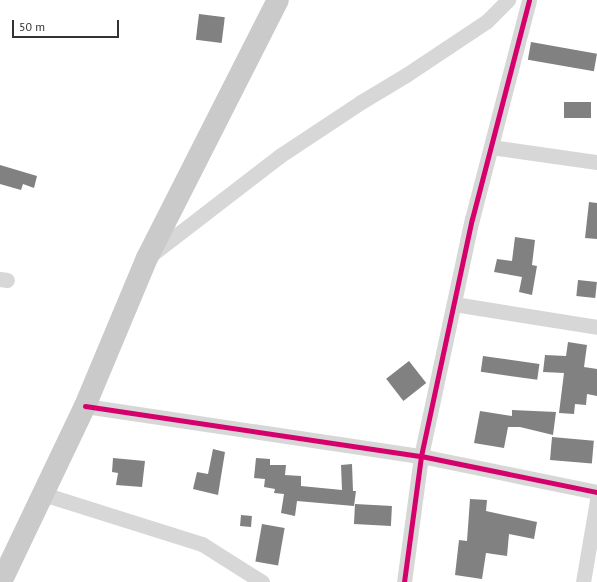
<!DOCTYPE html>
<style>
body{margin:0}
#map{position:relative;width:597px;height:582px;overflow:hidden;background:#fff;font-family:"PT Sans",sans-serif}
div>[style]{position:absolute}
.building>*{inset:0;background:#818181;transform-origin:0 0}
.street>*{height:15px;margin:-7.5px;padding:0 7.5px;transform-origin:7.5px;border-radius:7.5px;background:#d7d7d7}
.primary>*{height:22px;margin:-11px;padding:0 11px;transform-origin:11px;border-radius:11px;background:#cacaca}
.cycleway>*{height:5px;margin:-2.5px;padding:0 2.5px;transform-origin:2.5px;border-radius:2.5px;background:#d6006c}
span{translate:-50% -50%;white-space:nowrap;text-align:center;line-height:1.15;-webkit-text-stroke:4px #fff;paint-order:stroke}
.scale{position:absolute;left:12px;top:20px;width:107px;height:18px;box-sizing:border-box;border:2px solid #333;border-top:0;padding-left:5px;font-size:12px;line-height:14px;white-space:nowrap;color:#333;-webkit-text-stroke:3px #fff;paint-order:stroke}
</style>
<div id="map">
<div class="building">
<i style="left:199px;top:14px;width:26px;height:26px;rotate:7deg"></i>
<i style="left:531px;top:42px;width:67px;height:18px;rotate:10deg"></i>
<i style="left:564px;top:102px;width:27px;height:16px"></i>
<i style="clip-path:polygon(0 165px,37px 176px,34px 188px,23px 184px,21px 190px,0 184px)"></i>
<i style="clip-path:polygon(589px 202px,597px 203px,597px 239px,585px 238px)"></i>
<i style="clip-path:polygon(515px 237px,535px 240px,532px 265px,537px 266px,532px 295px,519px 292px,522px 277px,494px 272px,497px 259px,512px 261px)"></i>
<i style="left:578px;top:280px;width:19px;height:16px;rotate:6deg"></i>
<i style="clip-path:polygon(568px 342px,587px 345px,584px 367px,597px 369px,597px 396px,587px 394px,586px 405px,575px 404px,574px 414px,559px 413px,564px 373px,543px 372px,545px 355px,566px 356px)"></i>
<i style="left:483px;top:356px;width:57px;height:16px;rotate:8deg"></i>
<i style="left:409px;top:361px;width:28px;height:29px;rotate:52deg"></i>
<i style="clip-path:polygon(512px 410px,556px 412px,553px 435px,520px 427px,508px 427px,504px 448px,474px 443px,480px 411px,512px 416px)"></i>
<i style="left:552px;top:437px;width:42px;height:23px;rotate:5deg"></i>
<i style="clip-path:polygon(213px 449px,225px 452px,218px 495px,193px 489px,197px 472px,208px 474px)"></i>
<i style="clip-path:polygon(113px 458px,145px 461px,142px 487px,116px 485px,118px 473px,112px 472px)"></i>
<i style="clip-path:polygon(256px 458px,270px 459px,270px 465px,286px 465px,285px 475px,301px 476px,301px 486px,342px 490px,341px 465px,352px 464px,353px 491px,356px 491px,354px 506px,297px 501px,295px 516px,281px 513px,284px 494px,274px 493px,275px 489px,264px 487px,265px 479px,254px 478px)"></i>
<i style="clip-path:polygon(470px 499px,487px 500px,486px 511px,537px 522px,534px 539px,509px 534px,507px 556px,486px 553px,482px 579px,455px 575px,459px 540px,467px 541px)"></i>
<i style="left:355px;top:504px;width:37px;height:20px;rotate:3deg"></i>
<i style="left:241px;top:515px;width:11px;height:11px;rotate:5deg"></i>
<i style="left:262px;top:524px;width:23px;height:38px;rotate:10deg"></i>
</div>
<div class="street">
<i style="left:491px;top:147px;width:107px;rotate:8.1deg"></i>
<i style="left:151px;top:255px;width:164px;rotate:-37.6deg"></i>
<i style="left:281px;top:155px;width:96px;rotate:-33.5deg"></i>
<i style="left:361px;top:102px;width:52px;rotate:-31deg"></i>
<i style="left:406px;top:75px;width:97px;rotate:-33.7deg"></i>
<i style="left:487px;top:21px;width:30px;rotate:-45deg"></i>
<i style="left:0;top:279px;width:7px;rotate:8deg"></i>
<i style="left:454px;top:304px;width:145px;rotate:9.1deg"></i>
<i style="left:85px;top:406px;width:340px;rotate:8.5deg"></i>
<i style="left:421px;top:456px;width:180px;rotate:11.6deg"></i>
<i style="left:43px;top:494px;width:167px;rotate:17.5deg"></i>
<i style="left:202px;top:544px;width:71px;rotate:32.3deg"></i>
<i style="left:404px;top:582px;width:127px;rotate:-82.3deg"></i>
<i style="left:421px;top:456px;width:242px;rotate:-77.9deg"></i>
<i style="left:472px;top:219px;width:226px;rotate:-75.4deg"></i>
<i style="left:583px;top:582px;width:83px;rotate:-80.3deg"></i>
</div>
<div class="primary">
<i style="left:1px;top:582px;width:195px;rotate:-64.5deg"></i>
<i style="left:85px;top:406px;width:160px;rotate:-67.3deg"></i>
<i style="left:147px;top:258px;width:289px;rotate:-63.1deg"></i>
</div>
<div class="cycleway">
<i style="left:85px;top:406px;width:340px;rotate:8.5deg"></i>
<i style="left:421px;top:456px;width:180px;rotate:11.6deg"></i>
<i style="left:404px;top:582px;width:127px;rotate:-82.3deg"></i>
<i style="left:421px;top:456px;width:242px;rotate:-77.9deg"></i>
<i style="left:472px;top:219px;width:226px;rotate:-75.4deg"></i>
</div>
<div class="scale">50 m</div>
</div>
